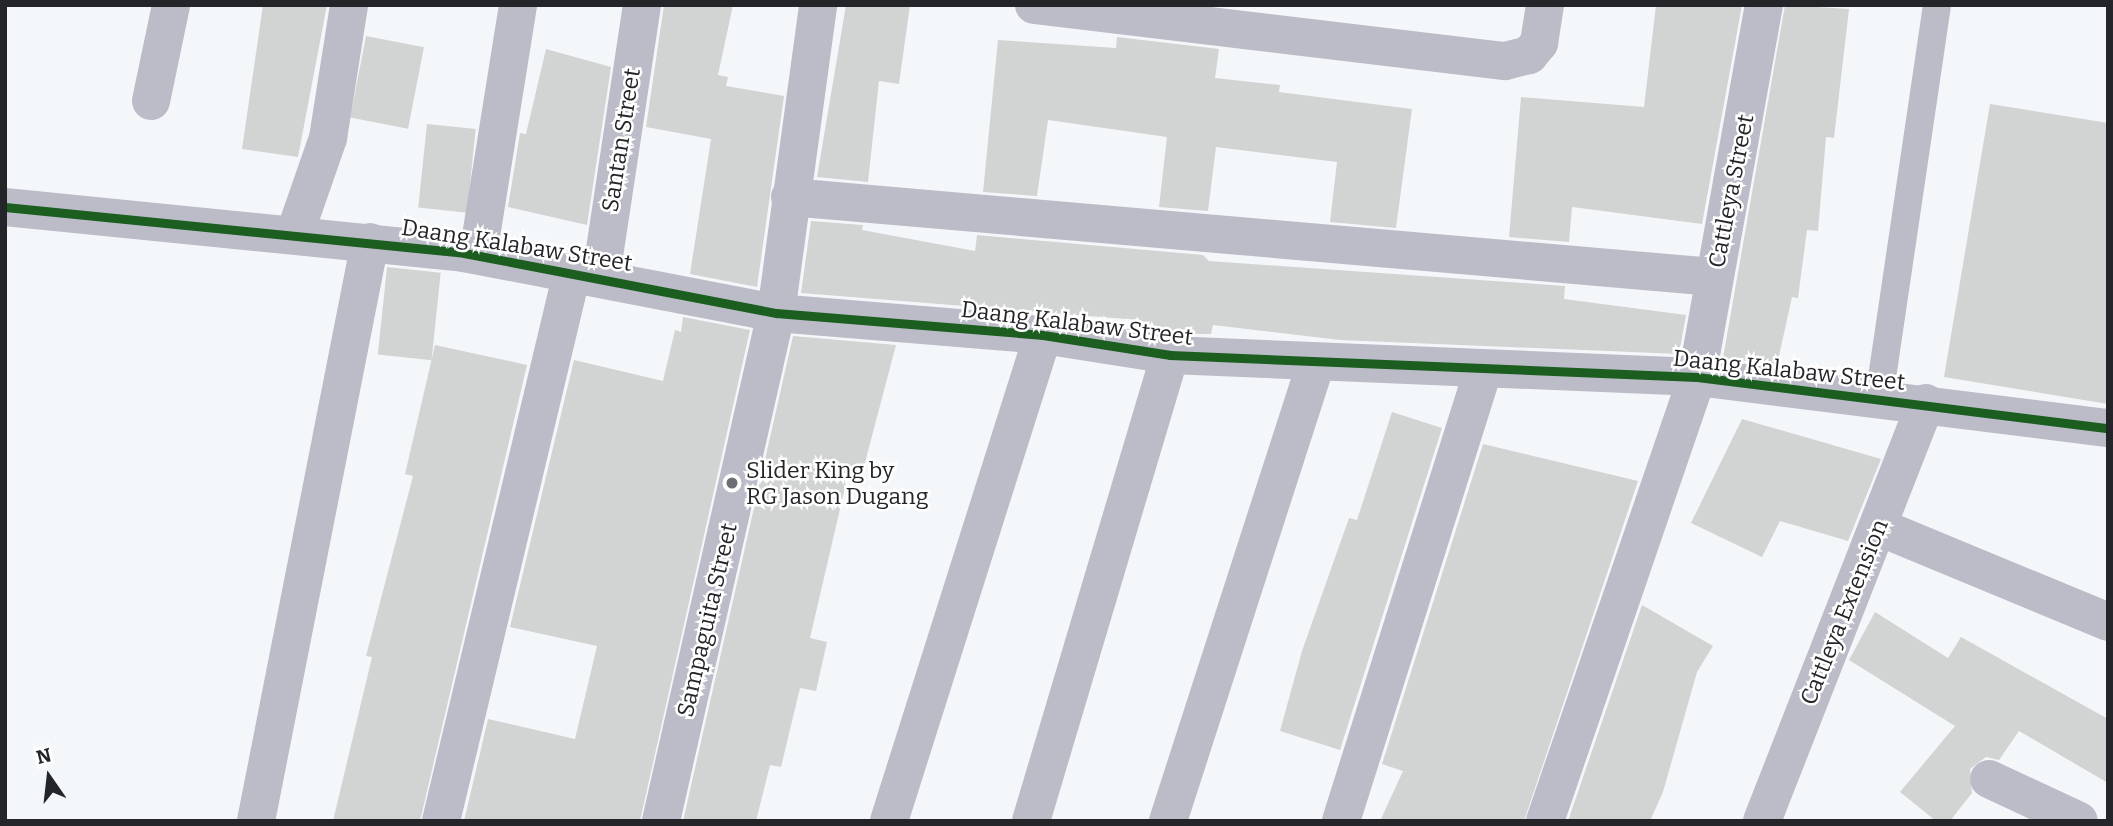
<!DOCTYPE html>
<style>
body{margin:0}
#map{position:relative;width:2113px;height:826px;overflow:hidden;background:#f4f7fa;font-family:Bitter,serif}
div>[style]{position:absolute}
.building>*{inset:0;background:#d2d3d3;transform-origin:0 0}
.lane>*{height:28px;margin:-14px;padding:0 14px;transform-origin:14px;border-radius:14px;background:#bbbcc8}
.street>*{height:38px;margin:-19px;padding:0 19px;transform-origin:19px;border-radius:19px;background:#bbbcc8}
.cycleway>*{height:9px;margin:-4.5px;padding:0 4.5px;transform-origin:4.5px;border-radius:4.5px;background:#1b5e20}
.dots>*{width:19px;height:19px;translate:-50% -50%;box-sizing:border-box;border:4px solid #fff;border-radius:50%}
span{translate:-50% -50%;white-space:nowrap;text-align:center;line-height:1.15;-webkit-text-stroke:5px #fff;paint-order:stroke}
.street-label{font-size:23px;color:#242528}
.poi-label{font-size:23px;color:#242528}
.left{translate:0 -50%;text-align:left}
.frame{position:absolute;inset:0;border:7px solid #242528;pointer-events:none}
.north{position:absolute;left:14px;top:742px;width:70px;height:70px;-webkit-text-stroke:5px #fff;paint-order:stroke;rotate:346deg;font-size:19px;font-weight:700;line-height:28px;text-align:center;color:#242528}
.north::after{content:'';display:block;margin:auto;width:24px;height:32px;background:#242528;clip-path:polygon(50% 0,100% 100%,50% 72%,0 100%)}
</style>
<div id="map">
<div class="building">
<i style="clip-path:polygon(263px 5px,327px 5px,298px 157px,242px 149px)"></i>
<i style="clip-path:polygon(664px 5px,733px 5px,718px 75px,728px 77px,726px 86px,784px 96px,757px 287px,690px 274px,711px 139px,646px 127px)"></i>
<i style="clip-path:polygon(846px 5px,910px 5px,899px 84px,879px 81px,868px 182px,817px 177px)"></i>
<i style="clip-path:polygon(1656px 5px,1742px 5px,1702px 224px,1572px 207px,1569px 242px,1509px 237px,1521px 97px,1644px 107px)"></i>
<i style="clip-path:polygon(1785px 5px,1849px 9px,1834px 138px,1826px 137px,1818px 231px,1807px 230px,1798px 298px,1792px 297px,1777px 365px,1723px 358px)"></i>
<i style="left:366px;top:36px;width:59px;height:83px;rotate:11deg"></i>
<i style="clip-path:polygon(1117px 37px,1219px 49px,1215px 78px,1280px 85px,1279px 92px,1412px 109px,1396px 228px,1330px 222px,1337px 162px,1216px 147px,1208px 211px,1159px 207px,1167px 137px,1048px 120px,1037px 196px,983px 192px,998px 40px,1116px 48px)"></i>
<i style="clip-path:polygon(546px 49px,611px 67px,587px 225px,508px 207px,520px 133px,526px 134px)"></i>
<i style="clip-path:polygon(1990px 104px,2108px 123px,2108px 404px,1944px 377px)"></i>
<i style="left:427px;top:124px;width:49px;height:84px;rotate:6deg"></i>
<i style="clip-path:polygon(811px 221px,863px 225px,862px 230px,975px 251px,977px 235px,1203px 255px,1209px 261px,1565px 286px,1564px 299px,1686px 315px,1679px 354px,1340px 340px,1213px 325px,1211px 334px,1200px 334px,1138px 328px,1139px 320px,801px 293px)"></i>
<i style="left:387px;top:267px;width:54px;height:88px;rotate:6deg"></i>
<i style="clip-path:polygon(683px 317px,750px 330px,640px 821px,464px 821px,488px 719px,575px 739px,597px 646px,510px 627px,574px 360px,663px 381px,675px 330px,681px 332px)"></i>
<i style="clip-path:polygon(793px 336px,896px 345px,863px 470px,850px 466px,810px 638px,827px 642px,816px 691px,800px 688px,781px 767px,770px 765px,756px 821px,683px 821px)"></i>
<i style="clip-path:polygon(435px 345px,527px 365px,420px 821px,333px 821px,372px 657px,366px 656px,413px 476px,405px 474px)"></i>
<i style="clip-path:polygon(1392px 412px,1442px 428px,1340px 750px,1280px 731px,1302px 651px,1349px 518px,1357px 520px)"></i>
<i style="clip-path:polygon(1742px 419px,1881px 459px,1848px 541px,1780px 521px,1762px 557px,1691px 523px)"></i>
<i style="clip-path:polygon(1483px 444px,1638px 481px,1524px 821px,1380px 821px,1403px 771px,1382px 764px)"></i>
<i style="clip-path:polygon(1642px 605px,1713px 646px,1697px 672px,1663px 792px,1650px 821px,1568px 821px)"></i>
<i style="clip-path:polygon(1875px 612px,1948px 658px,1961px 637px,2108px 719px,2108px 783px,2019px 731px,1999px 760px,1986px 757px,1970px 769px,1972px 793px,1950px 821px,1936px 821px,1900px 792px,1955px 726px,1849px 660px)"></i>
</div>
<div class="lane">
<i style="left:1879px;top:398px;width:397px;rotate:-81.6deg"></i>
</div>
<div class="street">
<i style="left:1034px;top:5px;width:474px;rotate:6.8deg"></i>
<i style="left:1505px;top:61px;width:25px;rotate:-14deg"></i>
<i style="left:1529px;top:55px;width:16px;rotate:-50deg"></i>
<i style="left:1539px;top:43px;width:38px;rotate:-81deg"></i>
<i style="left:151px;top:101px;width:98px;rotate:-78.2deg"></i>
<i style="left:790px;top:197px;width:927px;rotate:4.95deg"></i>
<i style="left:5px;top:207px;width:461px;rotate:5.7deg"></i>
<i style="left:464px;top:253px;width:318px;rotate:10.9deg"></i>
<i style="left:776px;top:313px;width:268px;rotate:4.7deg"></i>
<i style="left:1043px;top:335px;width:129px;rotate:8.9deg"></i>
<i style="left:1170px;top:355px;width:527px;rotate:2.39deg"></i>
<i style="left:1697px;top:377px;width:414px;rotate:7.1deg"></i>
<i style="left:295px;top:233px;width:101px;rotate:-70.8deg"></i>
<i style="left:328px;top:138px;width:135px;rotate:-81deg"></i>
<i style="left:478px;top:255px;width:253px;rotate:-80.9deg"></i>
<i style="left:601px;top:276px;width:274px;rotate:-81.4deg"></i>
<i style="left:1879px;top:527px;width:248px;rotate:22.5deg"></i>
<i style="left:1989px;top:779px;width:99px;rotate:25deg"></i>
<i style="left:256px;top:821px;width:590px;rotate:-78.86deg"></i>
<i style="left:441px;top:821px;width:563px;rotate:-76.56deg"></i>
<i style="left:661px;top:821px;width:521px;rotate:-77.24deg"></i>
<i style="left:776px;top:313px;width:311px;rotate:-82.2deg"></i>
<i style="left:889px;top:821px;width:510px;rotate:-72.42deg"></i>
<i style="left:1031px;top:821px;width:486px;rotate:-73.4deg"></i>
<i style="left:1168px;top:821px;width:482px;rotate:-72.1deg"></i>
<i style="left:1341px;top:821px;width:472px;rotate:-72.5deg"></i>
<i style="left:1545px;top:821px;width:469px;rotate:-71.1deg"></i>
<i style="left:1697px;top:377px;width:378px;rotate:-79.8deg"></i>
<i style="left:1762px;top:821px;width:449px;rotate:-68.6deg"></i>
</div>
<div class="cycleway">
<i style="left:5px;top:207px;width:461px;rotate:5.7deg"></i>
<i style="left:464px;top:253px;width:318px;rotate:10.9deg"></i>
<i style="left:776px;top:313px;width:268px;rotate:4.7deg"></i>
<i style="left:1043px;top:335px;width:129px;rotate:8.9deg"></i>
<i style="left:1170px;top:355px;width:527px;rotate:2.39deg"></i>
<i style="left:1697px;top:377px;width:414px;rotate:7.1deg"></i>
</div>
<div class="dots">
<i style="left:732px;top:483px;background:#6d6e72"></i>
</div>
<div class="street-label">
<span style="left:621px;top:140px;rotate:-81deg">Santan Street</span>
<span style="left:1731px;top:191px;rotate:-79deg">Cattleya Street</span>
<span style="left:517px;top:245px;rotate:9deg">Daang Kalabaw Street</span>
<span style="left:1077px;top:323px;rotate:7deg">Daang Kalabaw Street</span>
<span style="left:1789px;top:370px;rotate:6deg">Daang Kalabaw Street</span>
<span style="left:1844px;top:612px;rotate:-68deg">Cattleya Extension</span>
<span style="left:707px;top:620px;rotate:-77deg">Sampaguita Street</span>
</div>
<div class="poi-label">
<span class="left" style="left:746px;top:483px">Slider King by<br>RG Jason Dugang</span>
</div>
<div class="frame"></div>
<div class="north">N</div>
</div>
